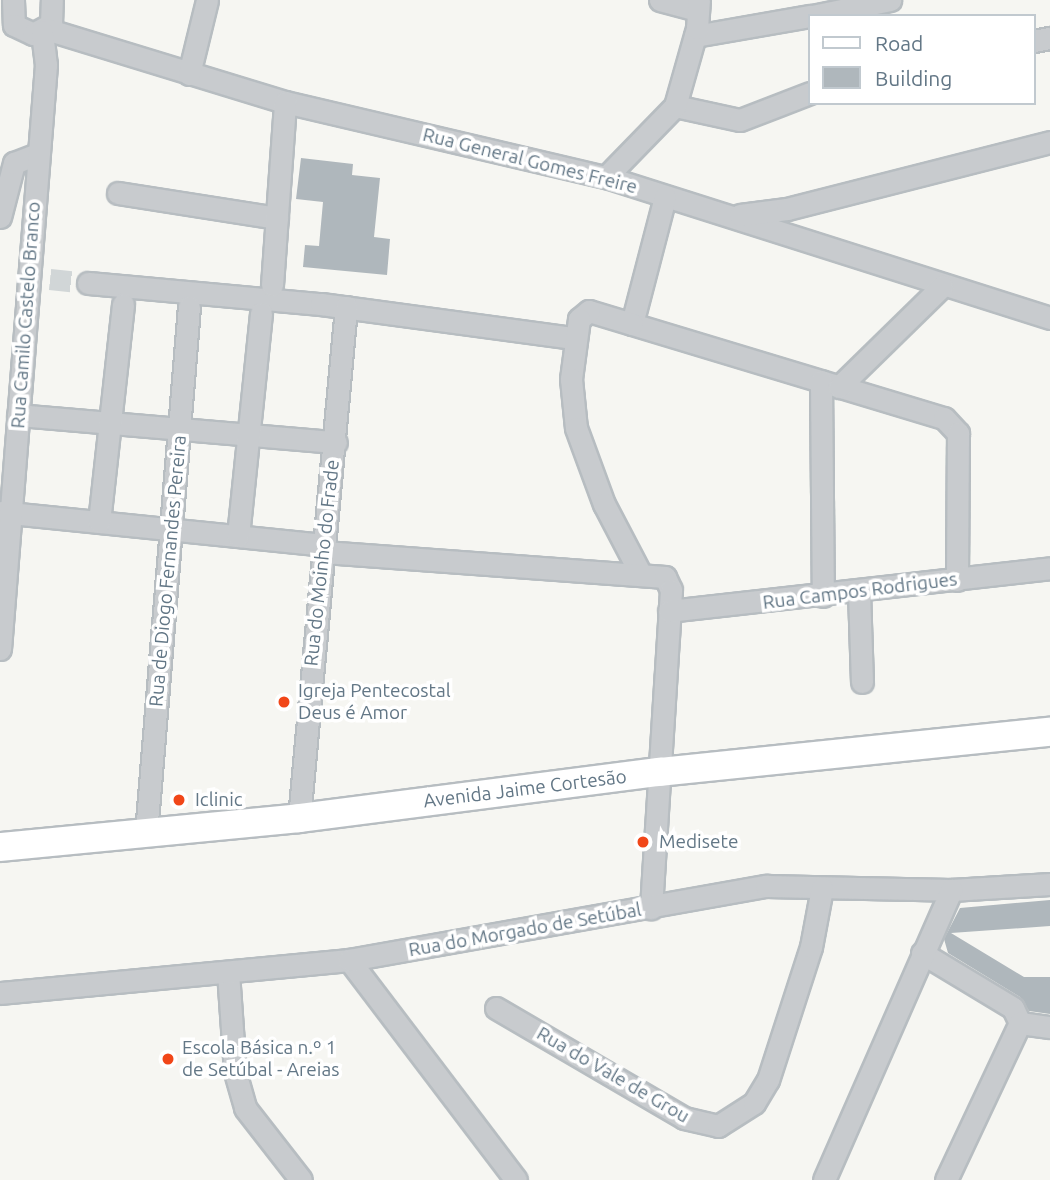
<!DOCTYPE html>
<meta charset="utf-8">
<style>
body{margin:0}
#map{position:relative;width:1050px;height:1180px;overflow:hidden;background:#f6f6f2;font-family:Ubuntu,sans-serif}
div>[style]{position:absolute}
.building>*{inset:0;background:#afb7bc}
.street-tunnel>*{height:21px;margin-top:-10.5px;transform-origin:0;background:repeating-linear-gradient(90deg,#d1d6d7 0 21px,transparent 0 31px)}
.roads{filter:drop-shadow(2px 0 #b7bdc1) drop-shadow(-2px 0 #b7bdc1) drop-shadow(0 2px #b7bdc1) drop-shadow(0 -2px #b7bdc1)}
.street>*{height:21px;margin:-10.5px;padding:0 10.5px;transform-origin:10.5px;border-radius:10.5px;background:#c8cbce}
.secondary>*{height:28px;margin:-14px;padding:0 14px;transform-origin:14px;border-radius:14px;background:#fff}
.dots>*{width:19px;height:19px;translate:-50% -50%;box-sizing:border-box;border:4px solid #fff;border-radius:50%}
span{translate:-50% -50%;white-space:nowrap;text-align:center;line-height:1.15;-webkit-text-stroke:7px #fff;paint-order:stroke}
.street-label{font-size:19px;color:#637786}
.poi-label{font-size:19px;color:#637786}
.left{translate:0 -50%;text-align:left}
.legend{position:absolute;left:808px;top:14px;width:228px;height:91px;box-sizing:border-box;background:#fff;border:2px solid #c1c9cf;margin:0;padding:9px 12px;list-style:none;font-size:21px;color:#637786}
.legend li{display:flex;align-items:center;gap:14px;height:35px}
.legend b{width:35px;border:2px solid #c1c9cf}
</style>
<div id="map">
<div class="building">
<i style="clip-path:polygon(301px 158px,353px 164px,352px 175px,380px 178px,374px 237px,390px 239px,387px 275px,303px 267px,305px 245px,319px 246px,323px 202px,296px 199px)"></i>
<i style="clip-path:polygon(1050px 900px,1050px 926px,951px 933px,1024px 977px,1050px 977px,1050px 1014px,1029px 1011px,1020px 997px,948px 953px,944px 939px,960px 908px)"></i>
</div>
<div class="street-tunnel">
<i style="left:50px;top:279px;width:38px;rotate:6deg"></i>
</div>
<div class="roads">
<div class="street">
<i style="left:13px;top:0;width:25px;rotate:88deg"></i>
<i style="left:14px;top:25px;width:21px;rotate:25deg"></i>
<i style="left:33px;top:34px;width:21px;rotate:-29deg"></i>
<i style="left:51px;top:24px;width:24px;rotate:-88deg"></i>
<i style="left:660px;top:0;width:39px;rotate:15deg"></i>
<i style="left:812px;top:16px;width:80px;rotate:-11.6deg"></i>
<i style="left:46px;top:29px;width:250px;rotate:17deg"></i>
<i style="left:285px;top:102px;width:330px;rotate:13.2deg"></i>
<i style="left:606px;top:177px;width:466px;rotate:17.6deg"></i>
<i style="left:695px;top:36px;width:117px;rotate:-9.9deg"></i>
<i style="left:1034px;top:41px;width:16px;rotate:-11deg"></i>
<i style="left:189px;top:74px;width:76px;rotate:-76.3deg"></i>
<i style="left:675px;top:106px;width:66px;rotate:12.2deg"></i>
<i style="left:740px;top:120px;width:75px;rotate:-21.1deg"></i>
<i style="left:606px;top:177px;width:99px;rotate:-45.8deg"></i>
<i style="left:675px;top:106px;width:81px;rotate:-74.2deg"></i>
<i style="left:697px;top:28px;width:28px;rotate:-86deg"></i>
<i style="left:118px;top:193px;width:161px;rotate:8.9deg"></i>
<i style="left:665px;top:197px;width:131px;rotate:104.6deg"></i>
<i style="left:632px;top:324px;width:326px;rotate:16.8deg"></i>
<i style="left:944px;top:418px;width:21px;rotate:47deg"></i>
<i style="left:958px;top:433px;width:147px;rotate:90.4deg"></i>
<i style="left:740px;top:215px;width:47px;rotate:-7.3deg"></i>
<i style="left:787px;top:209px;width:271px;rotate:-14.3deg"></i>
<i style="left:0;top:217px;width:56px;rotate:-75.5deg"></i>
<i style="left:14px;top:163px;width:25px;rotate:-21deg"></i>
<i style="left:88px;top:283px;width:234px;rotate:5.2deg"></i>
<i style="left:321px;top:304px;width:255px;rotate:7.7deg"></i>
<i style="left:272px;top:285px;width:183px;rotate:-85.9deg"></i>
<i style="left:632px;top:324px;width:45px;rotate:-163.2deg"></i>
<i style="left:589px;top:311px;width:13px;rotate:141deg"></i>
<i style="left:579px;top:319px;width:61px;rotate:97.6deg"></i>
<i style="left:571px;top:379px;width:49px;rotate:84.2deg"></i>
<i style="left:576px;top:428px;width:81px;rotate:69.8deg"></i>
<i style="left:604px;top:504px;width:76px;rotate:62.4deg"></i>
<i style="left:821px;top:381px;width:215px;rotate:89.5deg"></i>
<i style="left:839px;top:387px;width:144px;rotate:-44.4deg"></i>
<i style="left:18px;top:415px;width:319px;rotate:4.9deg"></i>
<i style="left:0;top:512px;width:327px;rotate:5.8deg"></i>
<i style="left:99px;top:522px;width:219px;rotate:-83.7deg"></i>
<i style="left:238px;top:536px;width:224px;rotate:-84.1deg"></i>
<i style="left:324px;top:552px;width:342px;rotate:4.2deg"></i>
<i style="left:665px;top:577px;width:14px;rotate:65deg"></i>
<i style="left:671px;top:590px;width:319px;rotate:93.6deg"></i>
<i style="left:859px;top:592px;width:90px;rotate:88.1deg"></i>
<i style="left:669px;top:611px;width:383px;rotate:-6.4deg"></i>
<i style="left:0;top:649px;width:586px;rotate:-85.5deg"></i>
<i style="left:46px;top:65px;width:34px;rotate:-97deg"></i>
<i style="left:299px;top:818px;width:513px;rotate:-84.74deg"></i>
<i style="left:146px;top:834px;width:529px;rotate:-85.34deg"></i>
<i style="left:922px;top:953px;width:106px;rotate:31.1deg"></i>
<i style="left:1013px;top:1008px;width:17px;rotate:65deg"></i>
<i style="left:1020px;top:1023px;width:30px;rotate:8deg"></i>
<i style="left:349px;top:960px;width:276px;rotate:52.8deg"></i>
<i style="left:228px;top:972px;width:100px;rotate:86deg"></i>
<i style="left:235px;top:1072px;width:37px;rotate:74deg"></i>
<i style="left:245px;top:1108px;width:91px;rotate:52.1deg"></i>
<i style="left:0;top:993px;width:351px;rotate:-5.4deg"></i>
<i style="left:349px;top:960px;width:424px;rotate:-10.1deg"></i>
<i style="left:766px;top:886px;width:185px;rotate:1.2deg"></i>
<i style="left:951px;top:890px;width:99px;rotate:-3.5deg"></i>
<i style="left:496px;top:1008px;width:218px;rotate:30.3deg"></i>
<i style="left:684px;top:1118px;width:35px;rotate:13deg"></i>
<i style="left:718px;top:1126px;width:43px;rotate:-32.6deg"></i>
<i style="left:754px;top:1103px;width:27px;rotate:-59deg"></i>
<i style="left:768px;top:1080px;width:140px;rotate:-72.1deg"></i>
<i style="left:811px;top:947px;width:60px;rotate:-79.4deg"></i>
<i style="left:824px;top:1180px;width:317px;rotate:-66.3deg"></i>
<i style="left:946px;top:1180px;width:174px;rotate:-64.8deg"></i>
</div>
<div class="secondary">
<i style="left:0;top:847px;width:300px;rotate:-5.5deg"></i>
<i style="left:299px;top:818px;width:364px;rotate:-7.3deg"></i>
<i style="left:660px;top:772px;width:392px;rotate:-5.9deg"></i>
</div>
</div>
<div class="dots">
<i style="left:284px;top:702px;background:#f14618"></i>
<i style="left:179px;top:800px;background:#f14618"></i>
<i style="left:643px;top:842px;background:#f14618"></i>
<i style="left:168px;top:1059px;background:#f14618"></i>
</div>
<div class="street-label">
<span style="left:530px;top:161px;rotate:14deg">Rua General Gomes Freire</span>
<span style="left:26px;top:315px;rotate:-86deg">Rua Camilo Castelo Branco</span>
<span style="left:322px;top:563px;rotate:-84deg">Rua do Moinho do Frade</span>
<span style="left:168px;top:571px;rotate:-85deg">Rua de Diogo Fernandes Pereira</span>
<span style="left:860px;top:591px;rotate:-7deg">Rua Campos Rodrigues</span>
<span style="left:525px;top:789px;rotate:-7deg">Avenida Jaime Cortesão</span>
<span style="left:525px;top:930px;rotate:-10deg">Rua do Morgado de Setúbal</span>
<span style="left:613px;top:1075px;rotate:30deg">Rua do Vale de Grou</span>
</div>
<div class="poi-label">
<span class="left" style="left:298px;top:702px">Igreja Pentecostal<br>Deus é Amor</span>
<span class="left" style="left:195px;top:800px">Iclinic</span>
<span class="left" style="left:659px;top:842px">Medisete</span>
<span class="left" style="left:182px;top:1059px">Escola Básica n.º 1<br>de Setúbal - Areias</span>
</div>
<ul class="legend">
<li><b style="height:9px;background:#fff"></b>Road</li>
<li><b style="height:19px;background:#afb7bc"></b>Building</li>
</ul>
</div>
